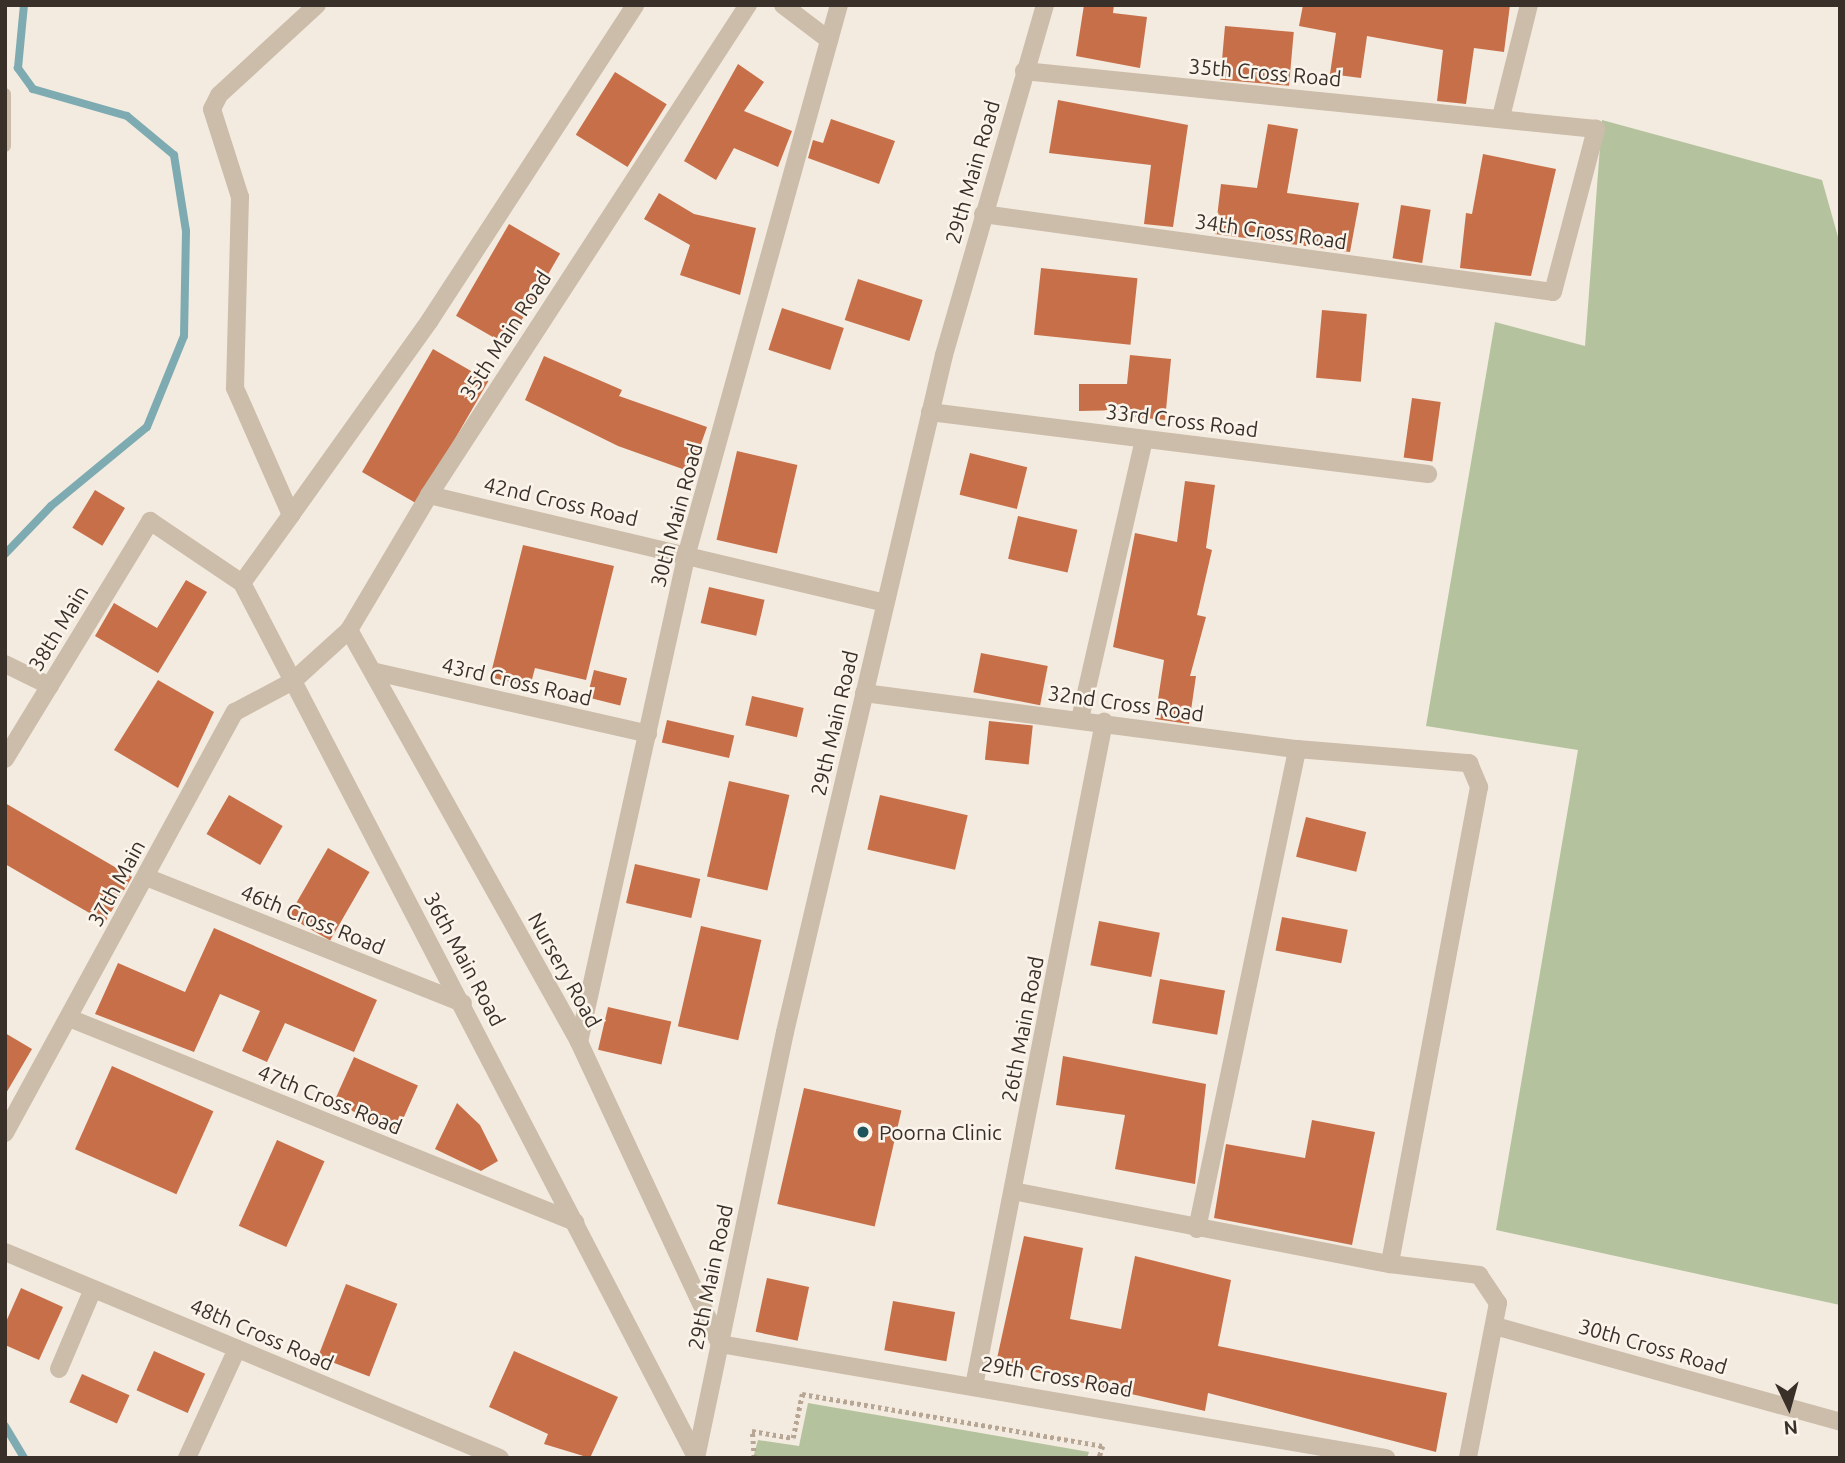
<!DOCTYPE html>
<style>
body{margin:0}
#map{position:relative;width:1845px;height:1463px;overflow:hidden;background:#f3ebdf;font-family:Ubuntu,sans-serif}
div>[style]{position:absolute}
.green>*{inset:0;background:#b4c39e}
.stream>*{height:8px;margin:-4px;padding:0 4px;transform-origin:4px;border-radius:4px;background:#7dabb1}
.building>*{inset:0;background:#c76f49;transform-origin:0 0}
.path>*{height:4.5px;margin-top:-2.25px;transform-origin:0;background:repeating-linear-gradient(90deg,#b8a694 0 3.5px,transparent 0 7px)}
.lane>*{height:12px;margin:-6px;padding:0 6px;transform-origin:6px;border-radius:6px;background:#ccbcaa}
.street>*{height:18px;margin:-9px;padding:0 9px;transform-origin:9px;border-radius:9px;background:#ccbcaa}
.dots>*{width:19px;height:19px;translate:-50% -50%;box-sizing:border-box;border:4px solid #faf4eb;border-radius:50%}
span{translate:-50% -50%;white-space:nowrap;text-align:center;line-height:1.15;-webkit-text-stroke:5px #faf4eb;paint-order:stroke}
.street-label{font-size:21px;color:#39302a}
.poi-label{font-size:21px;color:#39302a}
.left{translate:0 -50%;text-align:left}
.frame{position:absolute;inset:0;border:7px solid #39302a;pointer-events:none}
.north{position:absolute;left:1754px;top:1372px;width:70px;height:70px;-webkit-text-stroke:5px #faf4eb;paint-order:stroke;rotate:175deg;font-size:19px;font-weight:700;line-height:28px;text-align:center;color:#39302a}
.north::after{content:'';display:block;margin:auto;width:24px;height:32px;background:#39302a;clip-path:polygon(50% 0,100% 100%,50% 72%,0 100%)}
</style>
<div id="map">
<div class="green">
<i style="clip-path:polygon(1602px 120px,1822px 180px,1840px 244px,1840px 1305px,1496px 1230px,1578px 750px,1426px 726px,1495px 322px,1585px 346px)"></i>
<i style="clip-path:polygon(808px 1403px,1089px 1452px,1087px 1458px,753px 1458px,758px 1440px,799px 1446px)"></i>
</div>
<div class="stream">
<i style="left:5px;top:554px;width:66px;rotate:-46.2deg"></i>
<i style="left:51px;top:506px;width:124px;rotate:-39.5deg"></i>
<i style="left:147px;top:427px;width:98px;rotate:-67.9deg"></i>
<i style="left:184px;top:336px;width:105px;rotate:-88.9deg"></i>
<i style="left:186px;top:231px;width:77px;rotate:-99deg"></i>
<i style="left:174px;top:155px;width:61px;rotate:-140.3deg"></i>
<i style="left:127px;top:116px;width:98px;rotate:-164deg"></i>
<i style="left:33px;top:89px;width:26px;rotate:-126deg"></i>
<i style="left:18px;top:68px;width:63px;rotate:-84.6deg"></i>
<i style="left:5px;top:1426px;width:37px;rotate:59deg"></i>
</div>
<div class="building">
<i style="clip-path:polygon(1084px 5px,1114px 5px,1113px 13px,1147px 17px,1140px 68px,1076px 56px)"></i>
<i style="clip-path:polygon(1303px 5px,1510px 5px,1504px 52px,1474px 48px,1466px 104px,1437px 101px,1443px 50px,1367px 36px,1361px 78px,1330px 74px,1336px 33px,1299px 26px)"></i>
<i style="left:1225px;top:26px;width:69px;height:54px;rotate:5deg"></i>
<i style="clip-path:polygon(738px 64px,764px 82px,744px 111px,792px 131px,778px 167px,734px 148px,716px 180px,684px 161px)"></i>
<i style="left:615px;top:72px;width:61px;height:74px;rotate:32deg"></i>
<i style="clip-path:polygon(1058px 100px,1188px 125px,1173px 227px,1144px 224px,1151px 165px,1049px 153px)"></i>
<i style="clip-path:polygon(831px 119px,895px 141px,879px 184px,808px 158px,813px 140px,823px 143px)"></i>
<i style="clip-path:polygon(1268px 124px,1298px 129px,1287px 193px,1359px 203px,1350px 252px,1215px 234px,1221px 184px,1257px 188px)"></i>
<i style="clip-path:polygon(1483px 154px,1556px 169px,1531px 276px,1460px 268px,1466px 213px,1472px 214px)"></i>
<i style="clip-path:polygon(659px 193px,694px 214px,756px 228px,740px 295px,680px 275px,690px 245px,644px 219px)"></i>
<i style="left:1401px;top:205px;width:30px;height:54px;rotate:9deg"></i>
<i style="left:509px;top:224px;width:59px;height:106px;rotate:30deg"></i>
<i style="left:1041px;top:268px;width:97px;height:67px;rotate:6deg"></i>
<i style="left:858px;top:279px;width:68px;height:43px;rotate:18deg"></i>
<i style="left:782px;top:308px;width:65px;height:44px;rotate:18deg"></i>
<i style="left:1322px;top:310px;width:45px;height:68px;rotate:5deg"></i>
<i style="left:433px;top:349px;width:64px;height:142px;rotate:30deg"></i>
<i style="clip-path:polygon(1130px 355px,1171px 359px,1165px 420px,1124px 416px,1124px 410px,1079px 411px,1079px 384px,1127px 384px)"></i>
<i style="clip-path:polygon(544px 356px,622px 390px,619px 396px,707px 427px,691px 472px,618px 446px,525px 400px)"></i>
<i style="left:1412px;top:398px;width:29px;height:60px;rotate:8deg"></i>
<i style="left:737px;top:451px;width:62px;height:91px;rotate:13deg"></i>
<i style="left:970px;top:453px;width:59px;height:43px;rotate:14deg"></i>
<i style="clip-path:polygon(1185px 481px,1215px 485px,1206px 548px,1212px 550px,1197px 615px,1206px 617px,1190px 676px,1196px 676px,1189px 724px,1155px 719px,1164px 660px,1113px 647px,1135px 533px,1177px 542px)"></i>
<i style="left:95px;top:490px;width:35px;height:44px;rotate:31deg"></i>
<i style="left:1018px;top:516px;width:61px;height:44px;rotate:13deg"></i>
<i style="clip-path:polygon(523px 545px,614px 566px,586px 680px,535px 668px,530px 687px,490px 677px)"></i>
<i style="clip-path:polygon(186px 580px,207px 592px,158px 673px,95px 636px,114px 603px,157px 628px)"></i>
<i style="left:709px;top:587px;width:57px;height:37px;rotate:13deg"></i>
<i style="left:981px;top:653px;width:68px;height:40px;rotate:11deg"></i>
<i style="left:594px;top:670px;width:34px;height:28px;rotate:14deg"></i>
<i style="clip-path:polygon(158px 680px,214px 712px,178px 788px,114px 750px)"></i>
<i style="left:752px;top:696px;width:53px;height:30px;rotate:13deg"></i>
<i style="left:667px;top:720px;width:69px;height:23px;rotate:13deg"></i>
<i style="left:989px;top:721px;width:44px;height:39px;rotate:6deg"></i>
<i style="left:729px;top:781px;width:62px;height:98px;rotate:13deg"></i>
<i style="left:229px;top:795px;width:62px;height:45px;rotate:30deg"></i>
<i style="left:880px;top:795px;width:90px;height:56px;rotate:13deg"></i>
<i style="clip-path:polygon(5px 803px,132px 877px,105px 922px,5px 864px)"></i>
<i style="left:1306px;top:817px;width:62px;height:41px;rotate:14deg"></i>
<i style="left:328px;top:848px;width:48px;height:79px;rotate:30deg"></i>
<i style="left:635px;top:864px;width:67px;height:40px;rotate:13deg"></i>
<i style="left:1282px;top:917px;width:67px;height:34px;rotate:11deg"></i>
<i style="left:1099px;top:921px;width:62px;height:45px;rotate:11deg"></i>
<i style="left:701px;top:926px;width:62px;height:103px;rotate:13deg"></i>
<i style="clip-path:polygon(214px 928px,377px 1000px,354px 1052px,285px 1023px,267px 1062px,242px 1051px,260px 1011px,220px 994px,194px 1052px,95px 1014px,118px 963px,185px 992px)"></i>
<i style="left:1160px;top:979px;width:66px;height:45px;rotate:10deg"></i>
<i style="left:608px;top:1007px;width:65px;height:44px;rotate:13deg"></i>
<i style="clip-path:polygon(5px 1033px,32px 1049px,5px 1095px)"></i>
<i style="clip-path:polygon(1063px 1056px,1206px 1084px,1195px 1184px,1115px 1169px,1125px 1115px,1056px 1105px)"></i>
<i style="left:354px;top:1057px;width:70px;height:50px;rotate:24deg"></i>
<i style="left:112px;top:1066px;width:111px;height:91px;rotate:24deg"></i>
<i style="left:804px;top:1088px;width:100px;height:119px;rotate:13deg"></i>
<i style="clip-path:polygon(457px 1103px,480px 1125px,498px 1161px,481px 1171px,435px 1149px)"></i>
<i style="clip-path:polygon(1312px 1120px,1375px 1132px,1352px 1245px,1214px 1218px,1226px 1144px,1305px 1158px)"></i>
<i style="left:277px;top:1140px;width:52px;height:94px;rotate:24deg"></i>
<i style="clip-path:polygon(1024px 1236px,1083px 1248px,1070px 1319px,1121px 1329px,1135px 1256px,1231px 1280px,1218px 1346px,1447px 1393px,1436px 1452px,1208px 1393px,1205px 1411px,996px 1363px)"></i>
<i style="left:767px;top:1278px;width:43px;height:55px;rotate:12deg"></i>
<i style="left:346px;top:1284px;width:55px;height:78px;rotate:21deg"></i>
<i style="clip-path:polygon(21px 1288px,63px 1307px,39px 1360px,5px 1345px,5px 1324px)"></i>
<i style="left:893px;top:1301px;width:63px;height:50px;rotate:10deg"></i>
<i style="left:154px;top:1351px;width:56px;height:43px;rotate:24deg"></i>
<i style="clip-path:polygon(514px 1351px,618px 1397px,590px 1458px,544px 1444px,548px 1434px,489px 1407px)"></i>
<i style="left:82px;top:1374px;width:52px;height:31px;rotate:24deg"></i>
</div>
<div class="path">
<i style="left:754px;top:1458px;width:27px;rotate:-94deg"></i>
<i style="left:752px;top:1431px;width:42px;rotate:9.7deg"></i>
<i style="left:793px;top:1438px;width:45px;rotate:-78.4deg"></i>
<i style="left:802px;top:1394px;width:305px;rotate:9.8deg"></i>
<i style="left:1103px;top:1446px;width:13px;rotate:108deg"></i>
</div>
<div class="lane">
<i style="left:5px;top:94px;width:52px;rotate:90deg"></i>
</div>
<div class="street">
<i style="left:783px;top:5px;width:58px;rotate:37.3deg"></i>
<i style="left:1501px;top:117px;width:115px;rotate:-76deg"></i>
<i style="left:983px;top:214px;width:575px;rotate:7.79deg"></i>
<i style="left:1553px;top:292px;width:169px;rotate:-75.2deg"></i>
<i style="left:1596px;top:129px;width:575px;rotate:-174.21deg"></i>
<i style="left:930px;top:412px;width:502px;rotate:7.1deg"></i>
<i style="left:429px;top:495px;width:469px;rotate:13.3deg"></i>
<i style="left:291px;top:515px;width:239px;rotate:-54.5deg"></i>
<i style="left:430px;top:320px;width:376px;rotate:-56.9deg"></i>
<i style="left:242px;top:583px;width:84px;rotate:-54.2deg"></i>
<i style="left:291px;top:515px;width:139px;rotate:-113.8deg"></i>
<i style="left:235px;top:388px;width:191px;rotate:-88.5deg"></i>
<i style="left:240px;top:197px;width:92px;rotate:-107.7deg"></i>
<i style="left:212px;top:109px;width:16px;rotate:-63deg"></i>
<i style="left:219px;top:95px;width:133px;rotate:-42.6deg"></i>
<i style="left:349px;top:630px;width:472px;rotate:60.8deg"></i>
<i style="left:579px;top:1042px;width:333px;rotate:65deg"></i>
<i style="left:720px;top:1344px;width:676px;rotate:9.71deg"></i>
<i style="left:5px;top:664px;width:50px;rotate:26.1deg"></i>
<i style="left:376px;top:672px;width:279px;rotate:12.8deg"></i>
<i style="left:864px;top:693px;width:437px;rotate:7.4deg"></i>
<i style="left:1297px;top:749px;width:173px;rotate:4.7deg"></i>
<i style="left:1469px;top:763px;width:26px;rotate:67deg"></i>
<i style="left:1479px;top:787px;width:485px;rotate:100.6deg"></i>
<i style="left:1080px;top:719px;width:287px;rotate:-77.1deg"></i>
<i style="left:5px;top:759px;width:279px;rotate:-58.6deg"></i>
<i style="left:150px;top:521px;width:111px;rotate:34deg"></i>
<i style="left:242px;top:583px;width:985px;rotate:62.55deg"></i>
<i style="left:146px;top:877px;width:341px;rotate:21.7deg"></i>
<i style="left:69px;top:1018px;width:546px;rotate:21.96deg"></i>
<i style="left:579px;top:1042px;width:501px;rotate:-77.55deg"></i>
<i style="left:687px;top:553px;width:569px;rotate:-74.5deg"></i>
<i style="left:5px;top:1133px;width:480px;rotate:-61.4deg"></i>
<i style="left:235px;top:712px;width:66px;rotate:-28.1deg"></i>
<i style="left:293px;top:681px;width:76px;rotate:-42.3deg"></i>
<i style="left:349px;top:630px;width:157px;rotate:-59.3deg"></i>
<i style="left:429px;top:495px;width:585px;rotate:-56.94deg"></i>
<i style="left:1013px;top:1191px;width:384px;rotate:11deg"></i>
<i style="left:1390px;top:1264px;width:90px;rotate:7deg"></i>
<i style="left:1479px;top:1275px;width:34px;rotate:56deg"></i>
<i style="left:1498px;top:1303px;width:158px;rotate:101deg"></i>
<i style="left:1197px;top:1229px;width:490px;rotate:-78.2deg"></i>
<i style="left:5px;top:1252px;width:536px;rotate:22.6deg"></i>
<i style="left:1495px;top:1326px;width:358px;rotate:15.5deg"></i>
<i style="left:59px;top:1369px;width:87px;rotate:-67deg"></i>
<i style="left:974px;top:1386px;width:677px;rotate:-78.92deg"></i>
<i style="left:187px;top:1458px;width:120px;rotate:-65.4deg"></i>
<i style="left:696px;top:1458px;width:435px;rotate:-78.2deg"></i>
<i style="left:785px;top:1032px;width:695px;rotate:-76.78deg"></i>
<i style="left:944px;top:355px;width:364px;rotate:-73.9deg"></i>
</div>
<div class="dots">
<i style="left:863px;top:1132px;background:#1e545c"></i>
</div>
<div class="street-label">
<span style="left:1265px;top:72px;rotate:5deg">35th Cross Road</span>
<span style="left:972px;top:172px;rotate:-74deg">29th Main Road</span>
<span style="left:1271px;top:231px;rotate:8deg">34th Cross Road</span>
<span style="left:505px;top:335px;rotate:-57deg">35th Main Road</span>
<span style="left:1182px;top:420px;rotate:7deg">33rd Cross Road</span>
<span style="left:561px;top:501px;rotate:13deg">42nd Cross Road</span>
<span style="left:676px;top:515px;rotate:-75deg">30th Main Road</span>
<span style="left:58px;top:628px;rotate:-59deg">38th Main</span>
<span style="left:517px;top:681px;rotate:13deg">43rd Cross Road</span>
<span style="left:1126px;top:703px;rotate:8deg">32nd Cross Road</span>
<span style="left:834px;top:723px;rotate:-77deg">29th Main Road</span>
<span style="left:116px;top:883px;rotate:-61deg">37th Main</span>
<span style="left:313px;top:919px;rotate:22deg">46th Cross Road</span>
<span style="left:465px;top:959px;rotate:62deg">36th Main Road</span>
<span style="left:565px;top:970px;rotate:61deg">Nursery Road</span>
<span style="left:1022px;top:1029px;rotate:-79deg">26th Main Road</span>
<span style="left:330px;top:1099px;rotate:22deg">47th Cross Road</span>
<span style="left:710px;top:1277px;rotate:-78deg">29th Main Road</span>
<span style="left:262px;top:1334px;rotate:23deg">48th Cross Road</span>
<span style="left:1653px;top:1346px;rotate:16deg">30th Cross Road</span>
<span style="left:1057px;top:1376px;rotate:10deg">29th Cross Road</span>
</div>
<div class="poi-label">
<span class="left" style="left:879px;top:1132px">Poorna Clinic</span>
</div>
<div class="frame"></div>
<div class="north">N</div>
</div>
